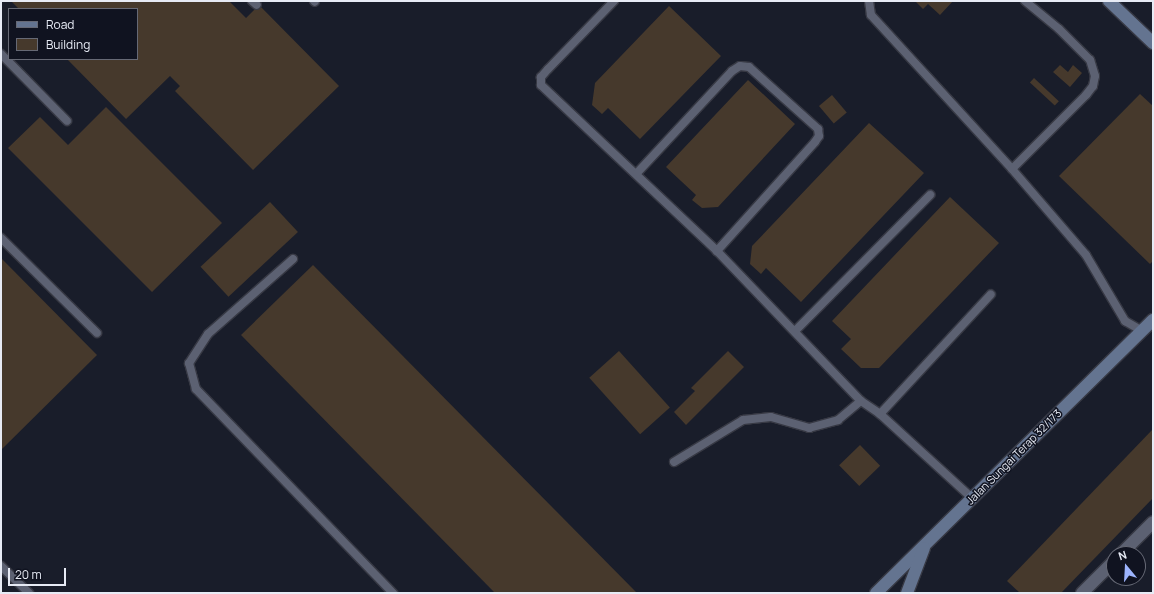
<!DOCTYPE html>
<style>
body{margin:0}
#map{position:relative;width:1154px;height:594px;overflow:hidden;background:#191d2a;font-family:Manrope,sans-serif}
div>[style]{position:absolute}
.building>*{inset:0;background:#46392c;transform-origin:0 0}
.roads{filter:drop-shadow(1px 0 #373944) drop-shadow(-1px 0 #373944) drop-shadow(0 1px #373944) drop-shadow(0 -1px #373944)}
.lane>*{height:8px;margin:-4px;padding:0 4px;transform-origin:4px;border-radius:4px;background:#5c6172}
.street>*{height:12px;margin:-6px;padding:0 6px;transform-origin:6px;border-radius:6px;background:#5c6172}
.secondary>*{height:12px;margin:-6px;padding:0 6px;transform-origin:6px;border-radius:6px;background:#647490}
span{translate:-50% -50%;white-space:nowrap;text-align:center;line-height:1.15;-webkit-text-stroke:3px #101320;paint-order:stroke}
.street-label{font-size:11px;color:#e7ebf5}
.frame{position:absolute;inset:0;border:2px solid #e7ebf5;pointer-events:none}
.legend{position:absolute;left:8px;top:8px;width:130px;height:52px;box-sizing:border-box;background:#101320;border:1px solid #666975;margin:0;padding:5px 7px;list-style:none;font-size:12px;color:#e7ebf5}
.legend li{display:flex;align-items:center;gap:8px;height:20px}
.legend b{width:20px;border:1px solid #666975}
.north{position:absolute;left:1106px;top:546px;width:40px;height:40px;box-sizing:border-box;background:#101320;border:1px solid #666975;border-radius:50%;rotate:342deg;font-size:11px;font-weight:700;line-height:16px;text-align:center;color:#e7ebf5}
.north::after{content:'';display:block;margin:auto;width:14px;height:18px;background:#9db4fd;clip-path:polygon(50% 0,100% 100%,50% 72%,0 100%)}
.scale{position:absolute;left:8px;top:568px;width:58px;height:18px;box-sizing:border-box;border:2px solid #e7ebf5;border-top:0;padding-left:5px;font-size:12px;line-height:14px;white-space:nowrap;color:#e7ebf5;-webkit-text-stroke:3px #101320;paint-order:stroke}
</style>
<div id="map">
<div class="building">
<i style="clip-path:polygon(11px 1px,229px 1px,246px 18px,259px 5px,339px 86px,253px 170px,175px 91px,180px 86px,170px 76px,126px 119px,67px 59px,137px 59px,137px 9px,19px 9px)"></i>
<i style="clip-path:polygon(915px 1px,953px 1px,940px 15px,928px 4px,923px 9px)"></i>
<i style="clip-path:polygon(669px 6px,721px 56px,640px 139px,608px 108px,602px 114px,592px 105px,595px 83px)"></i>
<i style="clip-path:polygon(1060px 65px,1068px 72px,1073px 65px,1082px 73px,1070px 87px,1053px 72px)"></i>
<i style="left:1034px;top:78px;width:34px;height:6px;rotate:43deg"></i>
<i style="clip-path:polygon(748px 80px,795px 124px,718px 207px,702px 208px,692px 200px,696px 195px,666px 167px)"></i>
<i style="clip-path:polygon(1140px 94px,1153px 106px,1153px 261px,1150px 264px,1059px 176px)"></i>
<i style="left:832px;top:95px;width:23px;height:17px;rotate:50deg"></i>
<i style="clip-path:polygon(106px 107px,222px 223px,152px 292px,8px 148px,40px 117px,68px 145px)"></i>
<i style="clip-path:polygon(869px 123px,924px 173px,801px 302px,766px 268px,761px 274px,750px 264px,752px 246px)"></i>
<i style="clip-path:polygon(950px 197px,999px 243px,879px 368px,861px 368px,841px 349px,851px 339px,832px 321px)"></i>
<i style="left:270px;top:202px;width:41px;height:95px;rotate:47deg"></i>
<i style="clip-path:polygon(1px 258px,97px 355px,1px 450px)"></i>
<i style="clip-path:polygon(313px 265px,637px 593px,495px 593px,241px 335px)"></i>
<i style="left:619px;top:351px;width:76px;height:40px;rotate:48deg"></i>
<i style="clip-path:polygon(728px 351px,744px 367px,686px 425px,674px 412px,695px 391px,691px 388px)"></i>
<i style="clip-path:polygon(1153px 429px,1153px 498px,1061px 593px,1020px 593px,1007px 581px)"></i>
<i style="left:860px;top:445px;width:29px;height:29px;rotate:46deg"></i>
</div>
<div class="roads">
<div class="lane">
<i style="left:252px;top:1px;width:6px;rotate:39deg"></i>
<i style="left:314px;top:1px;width:1px;rotate:45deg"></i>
<i style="left:614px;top:1px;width:95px;rotate:134.1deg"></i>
<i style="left:548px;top:69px;width:11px;rotate:131deg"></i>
<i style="left:541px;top:77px;width:8px;rotate:90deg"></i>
<i style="left:541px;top:85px;width:242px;rotate:43.3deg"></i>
<i style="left:717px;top:251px;width:208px;rotate:46.2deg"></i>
<i style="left:861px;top:401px;width:23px;rotate:34deg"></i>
<i style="left:880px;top:414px;width:125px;rotate:42.4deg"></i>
<i style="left:869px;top:1px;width:14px;rotate:82deg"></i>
<i style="left:871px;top:15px;width:209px;rotate:47.5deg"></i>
<i style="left:1012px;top:169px;width:113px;rotate:49.3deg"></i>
<i style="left:1086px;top:255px;width:77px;rotate:59.4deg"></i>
<i style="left:1125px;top:321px;width:20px;rotate:30deg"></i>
<i style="left:1px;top:54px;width:94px;rotate:45.4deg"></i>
<i style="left:1012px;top:169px;width:105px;rotate:-45deg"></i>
<i style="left:1086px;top:95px;width:11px;rotate:-52deg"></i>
<i style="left:1093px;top:86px;width:10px;rotate:-79deg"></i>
<i style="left:1095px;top:76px;width:17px;rotate:-107deg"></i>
<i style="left:1090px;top:60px;width:44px;rotate:-135deg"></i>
<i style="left:1059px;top:29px;width:44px;rotate:-140.5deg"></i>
<i style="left:637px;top:173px;width:139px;rotate:-47deg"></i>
<i style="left:732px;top:71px;width:9px;rotate:-32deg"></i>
<i style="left:740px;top:66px;width:9px;rotate:6deg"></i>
<i style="left:749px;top:67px;width:93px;rotate:41.9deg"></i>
<i style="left:818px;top:129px;width:7px;rotate:82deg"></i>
<i style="left:819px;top:136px;width:7px;rotate:124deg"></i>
<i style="left:815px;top:142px;width:147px;rotate:132deg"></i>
<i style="left:1px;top:238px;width:135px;rotate:44.7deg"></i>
<i style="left:293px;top:259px;width:113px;rotate:138.6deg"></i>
<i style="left:208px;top:334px;width:35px;rotate:123deg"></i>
<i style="left:189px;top:363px;width:27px;rotate:75deg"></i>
<i style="left:196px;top:389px;width:284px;rotate:46deg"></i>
<i style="left:795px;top:331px;width:192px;rotate:-45.2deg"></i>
<i style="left:880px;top:414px;width:163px;rotate:-47.2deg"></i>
<i style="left:674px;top:462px;width:81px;rotate:-31.3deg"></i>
<i style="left:743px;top:420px;width:28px;rotate:-6deg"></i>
<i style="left:771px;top:417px;width:40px;rotate:16deg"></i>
<i style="left:809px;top:428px;width:30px;rotate:-15deg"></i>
<i style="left:838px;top:420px;width:30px;rotate:-40deg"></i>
<i style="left:1px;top:566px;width:39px;rotate:44deg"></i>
</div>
<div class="street">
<i style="left:1121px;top:554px;width:45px;rotate:-45deg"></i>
<i style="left:1082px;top:593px;width:45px;rotate:-45deg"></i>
</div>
<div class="secondary">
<i style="left:1109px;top:1px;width:61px;rotate:43.7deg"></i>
<i style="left:876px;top:593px;width:389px;rotate:-44.6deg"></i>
<i style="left:907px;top:593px;width:48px;rotate:-69.3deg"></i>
</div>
</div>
<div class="street-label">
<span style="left:1014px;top:457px;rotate:-45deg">Jalan Sungai Terap 32/173</span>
</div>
<div class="frame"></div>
<ul class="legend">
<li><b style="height:5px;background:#647490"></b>Road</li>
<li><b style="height:11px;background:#46392c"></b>Building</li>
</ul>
<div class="north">N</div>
<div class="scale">20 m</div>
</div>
